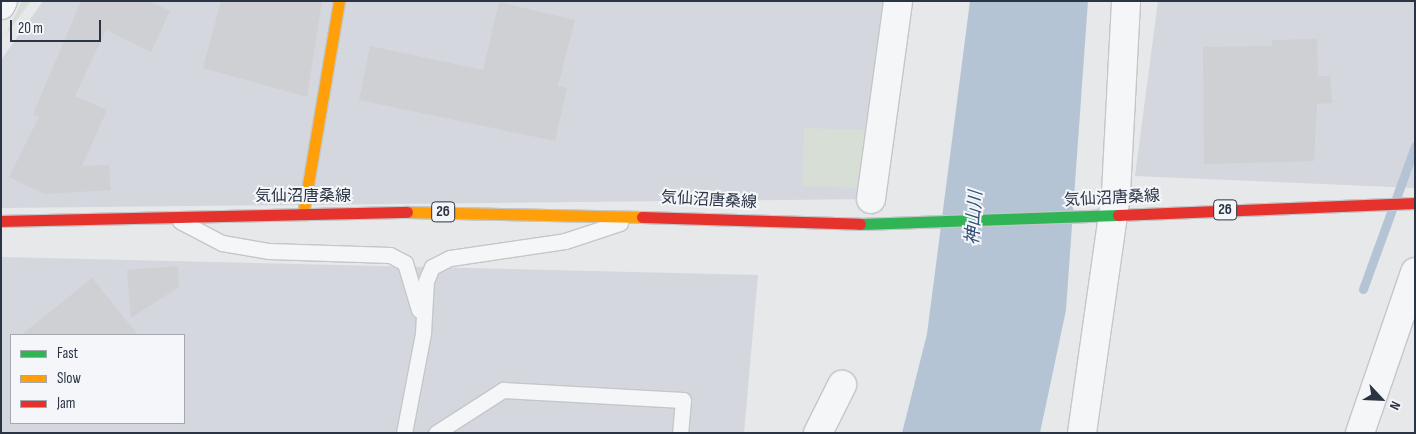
<!DOCTYPE html>
<meta charset="utf-8">
<style>
body{margin:0}
#map{position:relative;width:1416px;height:434px;overflow:hidden;background:#e6e8ea;font-family:"Sofia Sans Condensed","Noto Sans JP",sans-serif}
div>[style]{position:absolute}
.built>*{inset:0;background:#d4d7dd}
.green>*{inset:0;background:#d6ded6;transform-origin:0 0}
.water>*{inset:0;background:#b4c4d5}
.stream>*{height:9px;margin:-4.5px;padding:0 4.5px;transform-origin:4.5px;border-radius:4.5px;background:#b4c4d5}
.building>*{inset:0;background:#ced0d3}
.roads{filter:drop-shadow(1px 0 #c4c6c8) drop-shadow(-1px 0 #c4c6c8) drop-shadow(0 1px #c4c6c8) drop-shadow(0 -1px #c4c6c8)}
.lane>*{height:15px;margin:-7.5px;padding:0 7.5px;transform-origin:7.5px;border-radius:7.5px;background:#f5f6f7}
.street>*{height:28px;margin:-14px;padding:0 14px;transform-origin:14px;border-radius:14px;background:#f5f6f7}
.fast>*{height:11px;margin:-5.5px;padding:0 5.5px;transform-origin:5.5px;border-radius:5.5px;background:#30b455}
.slow>*{height:11px;margin:-5.5px;padding:0 5.5px;transform-origin:5.5px;border-radius:5.5px;background:#ff9f0a}
.jam>*{height:11px;margin:-5.5px;padding:0 5.5px;transform-origin:5.5px;border-radius:5.5px;background:#e5322d}
span{translate:-50% -50%;white-space:nowrap;text-align:center;line-height:1.15;-webkit-text-stroke:4px #f4f6f9;paint-order:stroke}
.shield-label span{padding:1px 4px;background:#f4f6f9;border:1px solid;border-radius:4px;-webkit-text-stroke-width:0}
.shield-label{font-size:15px;color:#2b3445;font-weight:700}
.street-label{font-size:16px;color:#2b3445}
.water-label{font-size:18px;color:#34527a;font-style:italic}
.frame{position:absolute;inset:0;border:2px solid #2b3445;pointer-events:none}
.legend{position:absolute;left:10px;top:334px;width:175px;height:90px;box-sizing:border-box;background:#f4f6f9;border:1px solid #a4a8b1;margin:0;padding:6px 9px;list-style:none;font-size:15px;color:#2b3445}
.legend li{display:flex;align-items:center;gap:10px;height:25px}
.legend b{width:25px;border:1px solid #a4a8b1}
.north{position:absolute;left:1356px;top:374px;width:50px;height:50px;-webkit-text-stroke:4px #f4f6f9;paint-order:stroke;rotate:115deg;font-size:14px;font-weight:700;line-height:20px;text-align:center;color:#2b3445}
.north::after{content:'';display:block;margin:auto;width:18px;height:22px;background:#2b3445;clip-path:polygon(50% 0,100% 100%,50% 72%,0 100%)}
.scale{position:absolute;left:10px;top:20px;width:91px;height:22px;box-sizing:border-box;border:2px solid #2b3445;border-top:0;padding-left:6px;font-size:15px;line-height:18px;white-space:nowrap;color:#2b3445;-webkit-text-stroke:4px #f4f6f9;paint-order:stroke}
</style>
<div id="map">
<div class="built">
<i style="clip-path:polygon(43px 1px,892px 1px,871px 199px,1px 208px,1px 60px)"></i>
<i style="clip-path:polygon(1158px 1px,1415px 1px,1415px 188px,1135px 176px)"></i>
<i style="clip-path:polygon(evenodd,1px 257px,758px 275px,744px 433px,1px 433px,1px 257px,11px 335px,184px 335px,184px 423px,11px 423px,11px 335px)"></i>
</div>
<div class="green">
<i style="clip-path:polygon(22px 1px,31px 1px,5px 36px)"></i>
<i style="left:804px;top:128px;width:74px;height:58px;rotate:2deg"></i>
</div>
<div class="water">
<i style="clip-path:polygon(970px 1px,1088px 1px,1066px 310px,1040px 433px,902px 433px,927px 334px)"></i>
</div>
<div class="stream">
<i style="left:1363px;top:289px;width:152px;rotate:-70deg"></i>
</div>
<div class="building">
<i style="clip-path:polygon(81px 1px,149px 1px,170px 11px,151px 52px,106px 30px,75px 96px,107px 110px,82px 166px,109px 165px,111px 190px,44px 194px,9px 177px,39px 117px,33px 114px)"></i>
<i style="clip-path:polygon(221px 1px,322px 1px,307px 97px,203px 68px)"></i>
<i style="clip-path:polygon(499px 2px,575px 20px,558px 86px,567px 88px,555px 141px,359px 100px,370px 46px,483px 70px)"></i>
<i style="clip-path:polygon(1317px 39px,1318px 76px,1330px 76px,1332px 103px,1317px 104px,1314px 161px,1204px 164px,1203px 47px,1272px 46px,1272px 40px)"></i>
<i style="clip-path:polygon(178px 266px,179px 287px,131px 318px,127px 270px)"></i>
<i style="clip-path:polygon(92px 278px,138px 335px,21px 335px)"></i>
</div>
<div class="roads">
<div class="lane">
<i style="left:180px;top:221px;width:47px;rotate:27.6deg"></i>
<i style="left:222px;top:243px;width:48px;rotate:9.7deg"></i>
<i style="left:269px;top:251px;width:121px;rotate:1.9deg"></i>
<i style="left:390px;top:255px;width:17px;rotate:28deg"></i>
<i style="left:405px;top:263px;width:49px;rotate:73.4deg"></i>
<i style="left:404px;top:433px;width:102px;rotate:-79.2deg"></i>
<i style="left:423px;top:333px;width:52px;rotate:-86.7deg"></i>
<i style="left:426px;top:281px;width:15px;rotate:-67deg"></i>
<i style="left:432px;top:267px;width:20px;rotate:-27deg"></i>
<i style="left:450px;top:258px;width:116px;rotate:-8.4deg"></i>
<i style="left:565px;top:241px;width:58px;rotate:-18.1deg"></i>
<i style="left:436px;top:433px;width:80px;rotate:-32.7deg"></i>
<i style="left:503px;top:390px;width:180px;rotate:3.2deg"></i>
<i style="left:683px;top:400px;width:33px;rotate:95deg"></i>
</div>
<div class="street">
<i style="left:1px;top:5px;width:4px;rotate:-63deg"></i>
<i style="left:871px;top:199px;width:200px;rotate:-82.2deg"></i>
<i style="left:818px;top:433px;width:54px;rotate:-63.4deg"></i>
<i style="left:1082px;top:433px;width:242px;rotate:-81.9deg"></i>
<i style="left:1116px;top:193px;width:192px;rotate:-87deg"></i>
<i style="left:1360px;top:433px;width:170px;rotate:-71.1deg"></i>
</div>
<div class="fast">
<i style="left:860px;top:224px;width:258px;rotate:-2deg"></i>
</div>
<div class="slow">
<i style="left:407px;top:212px;width:235px;rotate:1.2deg"></i>
<i style="left:303px;top:214px;width:216px;rotate:-80.4deg"></i>
</div>
<div class="jam">
<i style="left:1118px;top:215px;width:297px;rotate:-2.3deg"></i>
<i style="left:642px;top:217px;width:218px;rotate:1.8deg"></i>
<i style="left:1px;top:221px;width:406px;rotate:-1.3deg"></i>
</div>
</div>
<div class="shield-label">
<span style="left:1225px;top:210px">26</span>
<span style="left:443px;top:212px">26</span>
</div>
<div class="street-label">
<span style="left:303px;top:197px">気仙沼唐桑線</span>
<span style="left:1112px;top:199px;rotate:-3deg">気仙沼唐桑線</span>
<span style="left:709px;top:201px;rotate:3deg">気仙沼唐桑線</span>
</div>
<div class="water-label">
<span style="left:975px;top:218px;rotate:-86deg">神山川</span>
</div>
<div class="frame"></div>
<ul class="legend">
<li><b style="height:6px;background:#30b455"></b>Fast</li>
<li><b style="height:6px;background:#ff9f0a"></b>Slow</li>
<li><b style="height:6px;background:#e5322d"></b>Jam</li>
</ul>
<div class="north">N</div>
<div class="scale">20 m</div>
</div>
